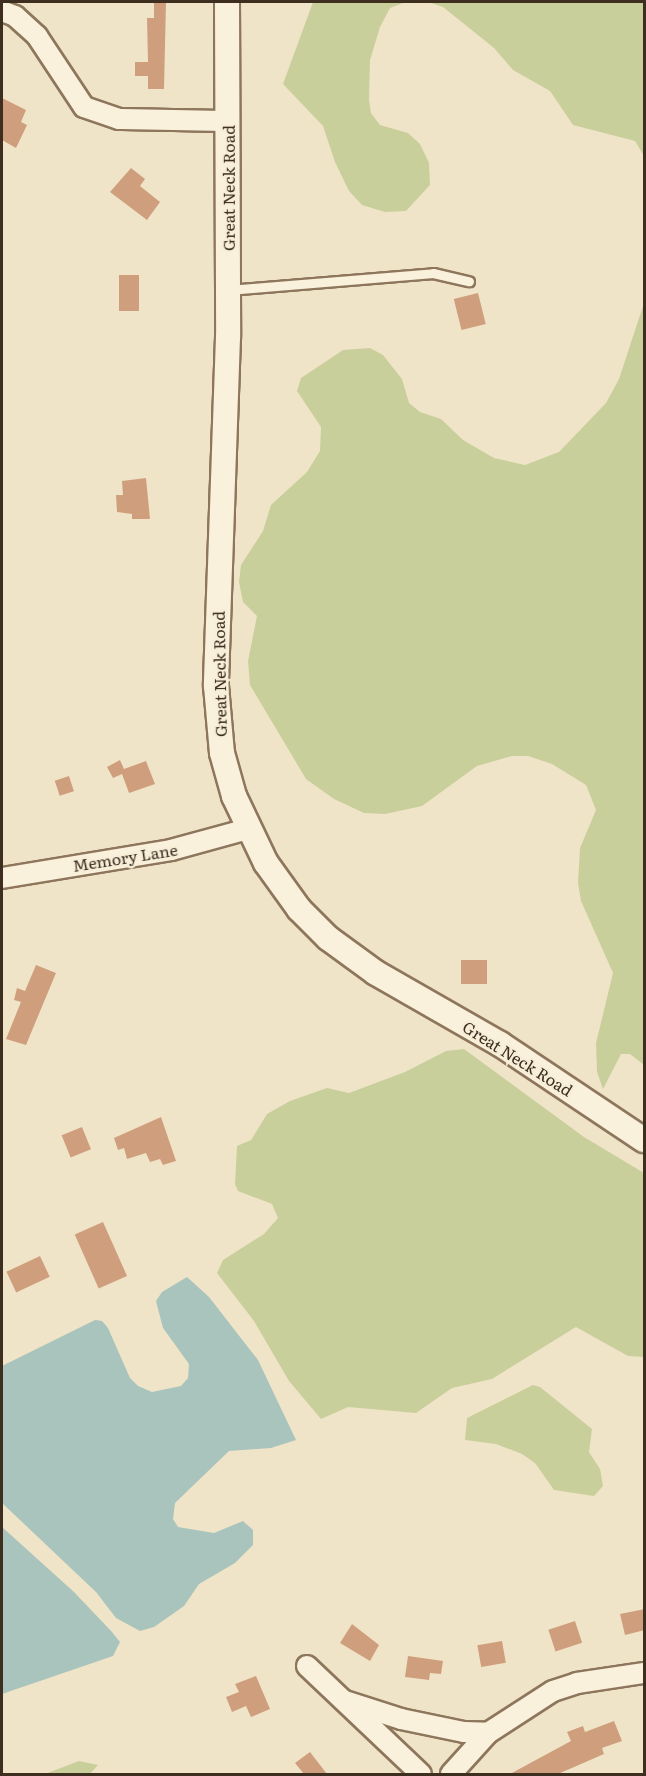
<!DOCTYPE html>
<style>
body{margin:0}
#map{position:relative;width:646px;height:1776px;overflow:hidden;background:#f0e4c8;font-family:Literata,serif}
div>[style]{position:absolute}
.green>*{inset:0;background:#c9cf9b}
.water>*{inset:0;background:#a9c4bc}
.building>*{inset:0;background:#cf9f7d;transform-origin:0 0}
.roads{filter:drop-shadow(2px 0 #8d765c) drop-shadow(-2px 0 #8d765c) drop-shadow(0 2px #8d765c) drop-shadow(0 -2px #8d765c)}
.service>*{height:9px;margin:-4.5px;padding:0 4.5px;transform-origin:4.5px;border-radius:4.5px;background:#faf1dc}
.minor>*{height:20px;margin:-10px;padding:0 10px;transform-origin:10px;border-radius:10px;background:#faf1dc}
.tertiary>*{height:24px;margin:-12px;padding:0 12px;transform-origin:12px;border-radius:12px;background:#faf1dc}
span{translate:-50% -50%;white-space:nowrap;text-align:center;line-height:1.15;-webkit-text-stroke:5px #f7eed8;paint-order:stroke}
.street-label{font-size:16px;color:#3d2e20}
.frame{position:absolute;inset:0;border:3px solid #3d2e20;pointer-events:none}
</style>
<div id="map">
<div class="green">
<i style="clip-path:polygon(313px 2px,406px 2px,390px 8px,380px 27px,370px 60px,369px 100px,371px 113px,380px 125px,408px 133px,420px 144px,429px 163px,430px 185px,406px 211px,385px 212px,362px 205px,349px 191px,335px 162px,323px 126px,283px 84px)"></i>
<i style="clip-path:polygon(428px 2px,644px 2px,644px 156px,635px 141px,573px 125px,550px 91px,513px 70px,494px 48px,443px 7px)"></i>
<i style="clip-path:polygon(644px 303px,644px 1065px,630px 1054px,621px 1054px,603px 1089px,597px 1072px,596px 1043px,613px 973px,581px 901px,578px 883px,580px 848px,596px 810px,586px 785px,552px 764px,528px 756px,512px 756px,477px 766px,422px 806px,385px 814px,364px 813px,334px 799px,306px 779px,250px 685px,248px 661px,257px 616px,243px 602px,239px 582px,241px 565px,263px 531px,271px 505px,307px 472px,320px 451px,321px 427px,297px 391px,301px 378px,343px 350px,370px 348px,383px 355px,402px 379px,409px 403px,420px 412px,441px 419px,463px 440px,494px 458px,525px 465px,559px 452px,606px 403px,619px 379px)"></i>
<i style="clip-path:polygon(464px 1049px,584px 1137px,644px 1173px,644px 1357px,628px 1356px,576px 1327px,492px 1379px,452px 1388px,416px 1413px,348px 1407px,321px 1419px,289px 1381px,254px 1321px,217px 1273px,223px 1260px,264px 1234px,278px 1218px,272px 1204px,238px 1191px,235px 1184px,237px 1146px,251px 1140px,267px 1114px,290px 1101px,327px 1088px,349px 1093px,405px 1072px,446px 1051px)"></i>
<i style="clip-path:polygon(533px 1385px,540px 1387px,592px 1429px,589px 1452px,600px 1469px,603px 1486px,594px 1496px,554px 1490px,535px 1463px,522px 1454px,496px 1444px,465px 1440px,467px 1418px)"></i>
<i style="clip-path:polygon(79px 1761px,98px 1765px,90px 1774px,45px 1774px)"></i>
</div>
<div class="water">
<i style="clip-path:polygon(187px 1277px,209px 1297px,258px 1360px,296px 1440px,271px 1448px,229px 1451px,175px 1503px,173px 1519px,178px 1527px,214px 1533px,243px 1521px,253px 1530px,253px 1545px,235px 1563px,199px 1584px,184px 1606px,154px 1627px,140px 1631px,116px 1618px,96px 1592px,2px 1503px,2px 1366px,95px 1320px,102px 1321px,108px 1328px,130px 1378px,138px 1386px,152px 1392px,181px 1386px,188px 1378px,189px 1364px,163px 1328px,156px 1301px,162px 1292px)"></i>
<i style="clip-path:polygon(2px 1527px,74px 1592px,112px 1632px,120px 1642px,113px 1656px,2px 1694px)"></i>
</div>
<div class="building">
<i style="clip-path:polygon(154px 2px,166px 2px,164px 89px,148px 89px,148px 76px,135px 76px,135px 62px,148px 62px,147px 18px,154px 18px)"></i>
<i style="clip-path:polygon(2px 98px,26px 110px,21px 122px,27px 125px,16px 148px,2px 140px)"></i>
<i style="clip-path:polygon(131px 168px,145px 179px,140px 186px,160px 202px,147px 220px,110px 192px)"></i>
<i style="left:119px;top:275px;width:20px;height:36px"></i>
<i style="left:478px;top:293px;width:32px;height:25px;rotate:76deg"></i>
<i style="clip-path:polygon(146px 478px,150px 519px,132px 519px,132px 514px,117px 512px,116px 495px,123px 495px,122px 481px)"></i>
<i style="clip-path:polygon(120px 760px,124px 769px,146px 761px,155px 784px,129px 793px,122px 774px,113px 778px,107px 767px)"></i>
<i style="left:69px;top:776px;width:16px;height:15px;rotate:72deg"></i>
<i style="left:461px;top:960px;width:26px;height:24px"></i>
<i style="clip-path:polygon(36px 965px,56px 973px,26px 1045px,6px 1039px,21px 1002px,14px 1000px,17px 988px,25px 991px)"></i>
<i style="clip-path:polygon(161px 1117px,176px 1161px,163px 1165px,160px 1159px,150px 1162px,146px 1153px,127px 1159px,124px 1148px,118px 1150px,114px 1138px)"></i>
<i style="left:82px;top:1127px;width:24px;height:22px;rotate:68deg"></i>
<i style="left:103px;top:1222px;width:59px;height:31px;rotate:66deg"></i>
<i style="left:40px;top:1256px;width:23px;height:37px;rotate:65deg"></i>
<i style="clip-path:polygon(645px 1609px,645px 1630px,625px 1635px,620px 1614px)"></i>
<i style="left:575px;top:1621px;width:23px;height:28px;rotate:72deg"></i>
<i style="clip-path:polygon(352px 1624px,379px 1645px,370px 1661px,340px 1643px)"></i>
<i style="left:502px;top:1641px;width:22px;height:25px;rotate:80deg"></i>
<i style="clip-path:polygon(408px 1656px,443px 1661px,441px 1674px,430px 1673px,429px 1680px,405px 1677px)"></i>
<i style="clip-path:polygon(256px 1676px,270px 1709px,251px 1717px,246px 1706px,232px 1712px,226px 1697px,239px 1692px,235px 1684px)"></i>
<i style="clip-path:polygon(614px 1721px,622px 1741px,602px 1748px,604px 1754px,558px 1774px,510px 1774px,571px 1741px,567px 1732px,583px 1726px,585px 1732px)"></i>
<i style="clip-path:polygon(310px 1752px,327px 1774px,304px 1774px,295px 1763px)"></i>
</div>
<div class="roads">
<div class="service">
<i style="left:228px;top:290px;width:206px;rotate:-4.7deg"></i>
<i style="left:433px;top:273px;width:37px;rotate:13deg"></i>
</div>
<div class="minor">
<i style="left:2px;top:11px;width:14px;rotate:21deg"></i>
<i style="left:15px;top:16px;width:30px;rotate:42deg"></i>
<i style="left:37px;top:36px;width:85px;rotate:56.5deg"></i>
<i style="left:84px;top:107px;width:37px;rotate:19deg"></i>
<i style="left:119px;top:119px;width:108px;rotate:1.1deg"></i>
<i style="left:2px;top:878px;width:171px;rotate:-9.4deg"></i>
<i style="left:171px;top:850px;width:80px;rotate:-15.3deg"></i>
<i style="left:307px;top:1666px;width:157px;rotate:43.5deg"></i>
<i style="left:345px;top:1701px;width:59px;rotate:17.8deg"></i>
<i style="left:401px;top:1719px;width:64px;rotate:11.7deg"></i>
<i style="left:464px;top:1732px;width:24px;rotate:2deg"></i>
<i style="left:451px;top:1774px;width:55px;rotate:-47.9deg"></i>
<i style="left:488px;top:1733px;width:77px;rotate:-32.9deg"></i>
<i style="left:553px;top:1691px;width:25px;rotate:-18deg"></i>
<i style="left:577px;top:1683px;width:68px;rotate:-8.5deg"></i>
</div>
<div class="tertiary">
<i style="left:227px;top:2px;width:335px;rotate:89.8deg"></i>
<i style="left:228px;top:337px;width:349px;rotate:92deg"></i>
<i style="left:216px;top:686px;width:67px;rotate:84.9deg"></i>
<i style="left:222px;top:753px;width:45px;rotate:74.4deg"></i>
<i style="left:234px;top:796px;width:74px;rotate:64.5deg"></i>
<i style="left:266px;top:863px;width:57px;rotate:54.3deg"></i>
<i style="left:299px;top:909px;width:41px;rotate:45deg"></i>
<i style="left:328px;top:938px;width:59px;rotate:36.1deg"></i>
<i style="left:376px;top:973px;width:143px;rotate:29.8deg"></i>
<i style="left:500px;top:1044px;width:173px;rotate:33.7deg"></i>
</div>
</div>
<div class="street-label">
<span style="left:228px;top:188px;rotate:-90deg">Great Neck Road</span>
<span style="left:219px;top:674px;rotate:-91deg">Great Neck Road</span>
<span style="left:125px;top:857px;rotate:-9deg">Memory Lane</span>
<span style="left:518px;top:1058px;rotate:32deg">Great Neck Road</span>
</div>
<div class="frame"></div>
</div>
